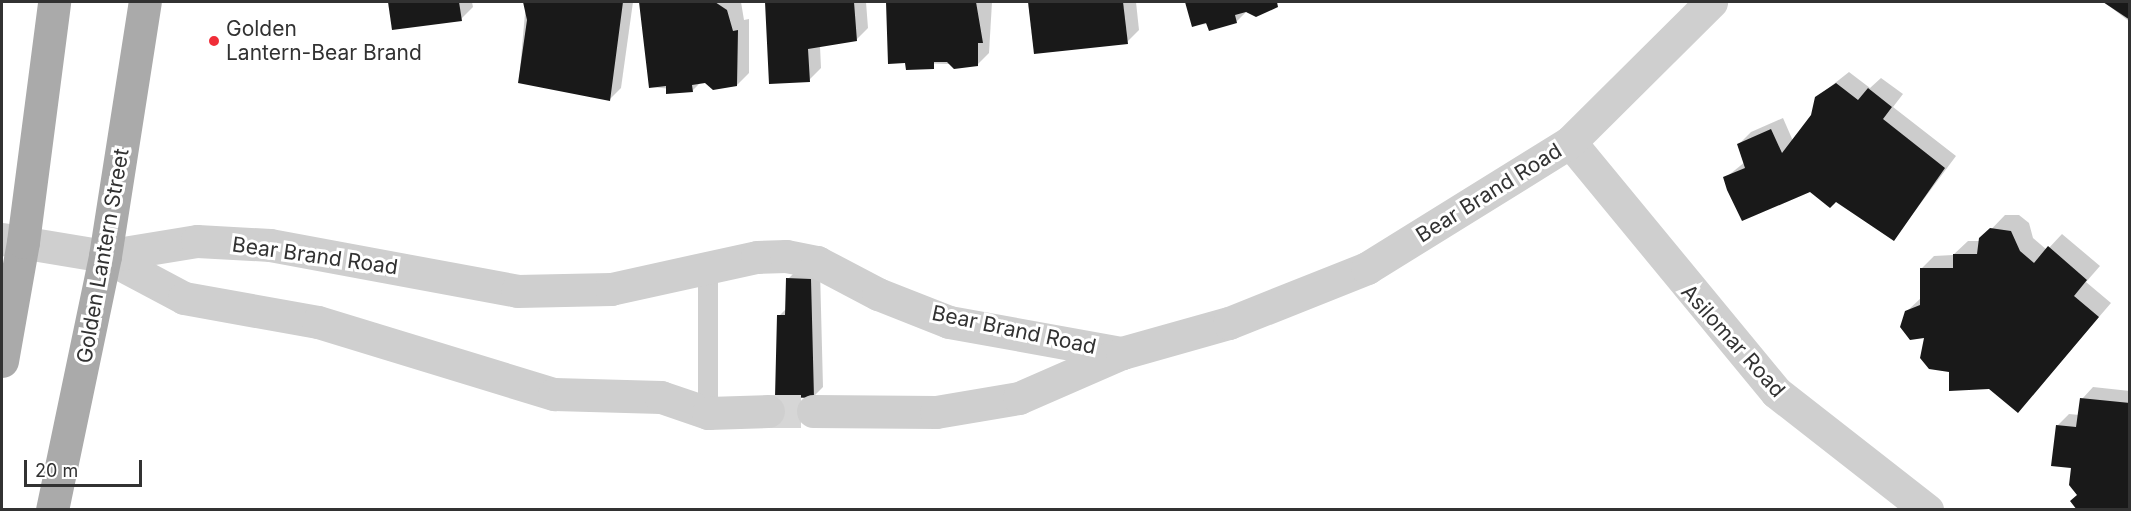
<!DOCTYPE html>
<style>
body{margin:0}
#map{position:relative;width:2131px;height:511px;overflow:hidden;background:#fff;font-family:Inter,sans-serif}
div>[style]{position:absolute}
.shadow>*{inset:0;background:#0003}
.building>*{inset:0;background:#191919}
.tertiary-tunnel>*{height:33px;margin-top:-16.5px;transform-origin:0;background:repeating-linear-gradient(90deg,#d6d6d6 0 33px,transparent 0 49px)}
.service>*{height:20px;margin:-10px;padding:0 10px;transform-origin:10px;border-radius:10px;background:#cfcfcf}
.minor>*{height:33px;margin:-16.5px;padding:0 16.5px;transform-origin:16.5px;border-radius:16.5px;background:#cfcfcf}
.tertiary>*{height:33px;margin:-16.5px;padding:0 16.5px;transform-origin:16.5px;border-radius:16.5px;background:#cfcfcf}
.primary>*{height:33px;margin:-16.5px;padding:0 16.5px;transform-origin:16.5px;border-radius:16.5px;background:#aaa}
.dots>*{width:16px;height:16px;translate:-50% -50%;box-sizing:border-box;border:3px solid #fff;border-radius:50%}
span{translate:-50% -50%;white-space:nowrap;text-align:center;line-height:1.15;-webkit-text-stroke:6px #fff;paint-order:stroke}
.poi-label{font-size:21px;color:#323232}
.left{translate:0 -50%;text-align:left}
.street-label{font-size:21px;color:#323232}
.frame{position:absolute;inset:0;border:3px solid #323232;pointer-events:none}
.scale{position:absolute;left:24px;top:460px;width:118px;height:27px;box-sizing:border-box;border:3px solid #323232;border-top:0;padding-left:8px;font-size:18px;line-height:21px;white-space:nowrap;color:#323232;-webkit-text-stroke:4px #fff;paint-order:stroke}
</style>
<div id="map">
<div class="shadow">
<i style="clip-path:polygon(390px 2px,472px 2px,473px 7px,461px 19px,394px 28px)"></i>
<i style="clip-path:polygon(526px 2px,633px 2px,621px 88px,609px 100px,519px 81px)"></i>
<i style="clip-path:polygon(641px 2px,741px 2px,744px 20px,749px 19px,749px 73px,737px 85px,701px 82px,692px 91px,651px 87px)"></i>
<i style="clip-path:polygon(767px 2px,866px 2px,868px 28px,856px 40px,820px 46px,821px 68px,809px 80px,771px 82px)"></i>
<i style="clip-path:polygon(887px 2px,992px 2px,989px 53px,977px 65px,889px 62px)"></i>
<i style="clip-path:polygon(1029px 2px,1136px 2px,1139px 30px,1127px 42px,1035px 53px)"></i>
<i style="clip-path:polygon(1186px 2px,1282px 2px,1247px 11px,1236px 22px,1193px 25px)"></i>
<i style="clip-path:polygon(2104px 2px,2130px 2px,2130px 22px)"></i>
<i style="clip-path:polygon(1849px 72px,1870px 88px,1881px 78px,1903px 94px,1893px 107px,1956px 156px,1894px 239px,1836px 200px,1810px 191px,1725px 178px,1745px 162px,1739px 144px,1751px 132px,1783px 118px,1793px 141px,1813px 116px,1816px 98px)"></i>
<i style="clip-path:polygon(2005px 215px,2019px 215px,2029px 223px,2033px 238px,2047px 250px,2062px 234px,2100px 266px,2086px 282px,2111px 303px,2018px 411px,1990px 388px,1950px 371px,1906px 312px,1922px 297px,1921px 269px,1934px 256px,1953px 255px,1968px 241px,1980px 241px)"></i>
<i style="clip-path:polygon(797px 270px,820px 270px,823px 387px,814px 396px,779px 316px,787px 308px,788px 279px)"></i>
<i style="clip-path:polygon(2093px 387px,2130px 391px,2130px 510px,2079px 494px,2057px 426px,2069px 414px,2080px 415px,2082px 399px)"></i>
</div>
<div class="building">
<i style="clip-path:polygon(388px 2px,459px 2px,462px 21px,392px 30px)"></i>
<i style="clip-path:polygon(523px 2px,623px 2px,610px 101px,518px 83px,527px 20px)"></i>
<i style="clip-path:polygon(639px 2px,715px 2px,727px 10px,733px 31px,738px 30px,737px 86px,713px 90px,705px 83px,692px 85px,693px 92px,666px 94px,666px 86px,649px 88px)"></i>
<i style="clip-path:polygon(765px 2px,854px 2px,857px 41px,808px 49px,810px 82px,769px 84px)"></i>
<i style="clip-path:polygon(886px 2px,976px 2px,983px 43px,978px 43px,978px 66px,954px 69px,947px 62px,934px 62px,934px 69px,906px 70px,905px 63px,888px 64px)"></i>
<i style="clip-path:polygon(1028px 2px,1123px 2px,1128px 44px,1034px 54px)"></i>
<i style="clip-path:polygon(1185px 2px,1277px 2px,1278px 7px,1256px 17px,1246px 12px,1235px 15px,1237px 23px,1209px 31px,1206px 23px,1192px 27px)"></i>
<i style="clip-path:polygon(2103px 2px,2130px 2px,2130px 20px)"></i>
<i style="clip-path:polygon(1836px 83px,1858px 100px,1868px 88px,1892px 107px,1883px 119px,1945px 168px,1894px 241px,1836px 202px,1830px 208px,1810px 192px,1742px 221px,1727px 190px,1723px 177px,1745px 168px,1737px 144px,1771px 129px,1782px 153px,1811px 115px,1815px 97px)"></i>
<i style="clip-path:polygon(1990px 228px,2011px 231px,2020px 251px,2034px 263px,2048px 246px,2087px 280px,2074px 296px,2099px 317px,2018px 413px,1989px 389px,1949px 391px,1949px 372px,1929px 369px,1920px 358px,1924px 338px,1910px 340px,1900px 327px,1905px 311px,1920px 305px,1920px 268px,1953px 268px,1953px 254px,1977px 254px,1979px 238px)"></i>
<i style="clip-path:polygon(786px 278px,811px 279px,814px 398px,775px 397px,777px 315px,785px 315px)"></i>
<i style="clip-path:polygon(2080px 398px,2130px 403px,2130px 510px,2077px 510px,2070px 501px,2077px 495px,2069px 485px,2071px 468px,2051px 466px,2056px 425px,2076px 427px)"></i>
</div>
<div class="tertiary-tunnel">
<i style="left:768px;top:411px;width:45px"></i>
</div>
<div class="service">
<i style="left:708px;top:268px;width:145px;rotate:90deg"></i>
</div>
<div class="minor">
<i style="left:1570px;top:142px;width:324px;rotate:50.5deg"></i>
<i style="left:1776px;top:392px;width:192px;rotate:38deg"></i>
</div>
<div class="tertiary">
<i style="left:2px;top:239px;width:104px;rotate:9.4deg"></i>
<i style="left:105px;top:256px;width:89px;rotate:28deg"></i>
<i style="left:184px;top:298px;width:136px;rotate:10.2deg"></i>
<i style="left:318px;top:322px;width:247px;rotate:17deg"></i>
<i style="left:554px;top:394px;width:107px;rotate:1.6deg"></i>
<i style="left:661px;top:397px;width:50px;rotate:18.8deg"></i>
<i style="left:708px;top:413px;width:60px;rotate:-1.9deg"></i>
<i style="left:105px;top:256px;width:93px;rotate:-9.3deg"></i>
<i style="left:197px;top:241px;width:73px;rotate:3.1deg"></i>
<i style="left:270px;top:245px;width:251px;rotate:10.5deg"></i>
<i style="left:517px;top:291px;width:94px;rotate:-1.2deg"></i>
<i style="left:611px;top:289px;width:149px;rotate:-12.4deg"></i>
<i style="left:757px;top:257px;width:29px;rotate:-2deg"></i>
<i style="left:786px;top:256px;width:32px;rotate:11deg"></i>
<i style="left:817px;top:262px;width:69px;rotate:27.7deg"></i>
<i style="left:878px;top:294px;width:76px;rotate:21.5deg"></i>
<i style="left:949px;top:322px;width:176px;rotate:10.2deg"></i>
<i style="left:813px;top:411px;width:123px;rotate:0.5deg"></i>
<i style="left:936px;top:412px;width:84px;rotate:-9.6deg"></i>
<i style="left:1019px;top:398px;width:112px;rotate:-23.6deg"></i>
<i style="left:1122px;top:353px;width:111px;rotate:-15.7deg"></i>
<i style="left:1229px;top:323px;width:149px;rotate:-21.7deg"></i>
<i style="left:1367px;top:268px;width:239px;rotate:-31.8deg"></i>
<i style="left:1570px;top:142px;width:199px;rotate:-44.8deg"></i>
</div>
<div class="primary">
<i style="left:2px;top:361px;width:121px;rotate:-80deg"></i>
<i style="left:23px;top:242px;width:242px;rotate:-82.6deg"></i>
<i style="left:52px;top:510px;width:259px;rotate:-78.2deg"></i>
<i style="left:105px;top:256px;width:257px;rotate:-81.1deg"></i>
</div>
<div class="dots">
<i style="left:214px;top:41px;background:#f02d38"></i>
</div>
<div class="poi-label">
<span class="left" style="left:226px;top:41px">Golden<br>Lantern-Bear Brand</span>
</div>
<div class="street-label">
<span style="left:1489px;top:193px;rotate:-32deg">Bear Brand Road</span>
<span style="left:103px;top:256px;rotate:-80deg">Golden Lantern Street</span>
<span style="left:315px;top:256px;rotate:8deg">Bear Brand Road</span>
<span style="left:1014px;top:330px;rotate:12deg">Bear Brand Road</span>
<span style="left:1733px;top:341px;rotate:48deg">Asilomar Road</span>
</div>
<div class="frame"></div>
<div class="scale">20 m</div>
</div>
